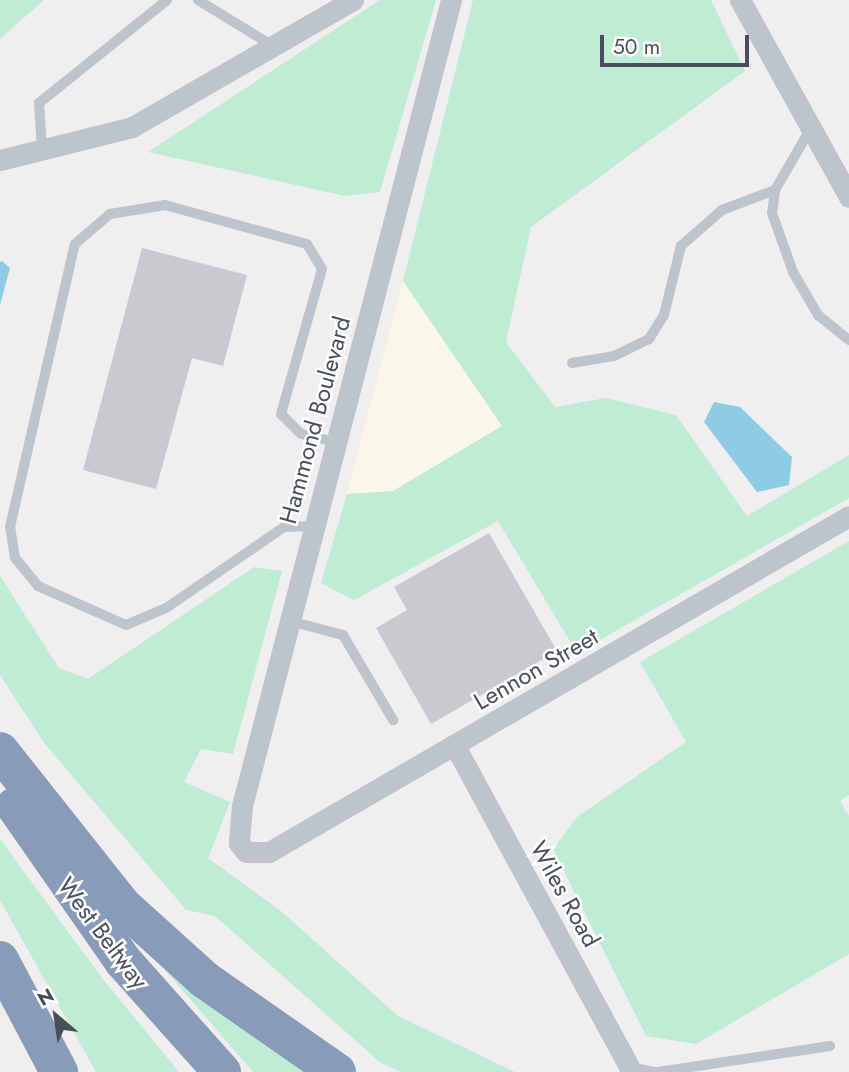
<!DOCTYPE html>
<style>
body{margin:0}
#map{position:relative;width:849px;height:1072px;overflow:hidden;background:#f0eeee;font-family:Jost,sans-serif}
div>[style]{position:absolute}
.commercial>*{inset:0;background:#faf7e8}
.green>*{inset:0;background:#bfecd4}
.water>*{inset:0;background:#8ecce6}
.building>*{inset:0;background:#c8cad0}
.lane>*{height:10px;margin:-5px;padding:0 5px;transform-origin:5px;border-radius:5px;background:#bdc4cc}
.street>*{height:21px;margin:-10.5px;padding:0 10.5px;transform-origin:10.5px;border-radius:10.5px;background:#bdc4cc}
.highway>*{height:38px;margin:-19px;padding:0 19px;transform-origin:19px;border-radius:19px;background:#889cba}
span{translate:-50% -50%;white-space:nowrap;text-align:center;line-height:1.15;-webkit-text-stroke:5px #fff;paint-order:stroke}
.street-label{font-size:24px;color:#474f5a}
.north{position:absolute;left:21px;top:981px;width:70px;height:70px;-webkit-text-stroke:5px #fff;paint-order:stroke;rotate:331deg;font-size:19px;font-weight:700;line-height:28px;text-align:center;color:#474f5a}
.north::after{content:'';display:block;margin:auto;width:24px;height:32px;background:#474f5a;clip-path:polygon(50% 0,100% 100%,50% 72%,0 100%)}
.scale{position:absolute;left:600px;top:35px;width:149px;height:32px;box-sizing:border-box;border:4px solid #474f5a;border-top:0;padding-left:9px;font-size:21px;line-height:24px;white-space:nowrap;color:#474f5a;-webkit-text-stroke:5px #fff;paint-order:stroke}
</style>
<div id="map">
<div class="commercial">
<i style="clip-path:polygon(403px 281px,502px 426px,393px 492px,347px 494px)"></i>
</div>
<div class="green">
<i style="clip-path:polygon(0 0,44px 0,0 39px)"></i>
<i style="clip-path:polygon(380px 0,436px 0,380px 192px,345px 196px,148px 152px)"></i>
<i style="clip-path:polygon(473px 0,711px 0,745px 71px,531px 227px,506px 342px,555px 407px,606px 398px,676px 415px,747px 516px,849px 455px,849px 498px,577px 653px,498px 521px,354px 600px,321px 583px,347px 494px,393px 491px,502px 426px,403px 281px)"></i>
<i style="clip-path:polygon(849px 541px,849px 795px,840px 801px,849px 816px,849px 954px,696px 1044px,646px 1036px,553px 849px,577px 817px,686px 742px,640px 662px)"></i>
<i style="clip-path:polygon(254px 567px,282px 571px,233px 754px,201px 749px,184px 782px,230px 802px,208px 858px,281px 911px,398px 1016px,515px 1072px,401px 1072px,381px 1063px,215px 916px,186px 910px,45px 744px,0 675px,0 576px,59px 668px,88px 679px)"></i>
<i style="clip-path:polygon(0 839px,102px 978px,179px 1072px,96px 1072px,0 900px)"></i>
<i style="clip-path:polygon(147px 949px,328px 1072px,253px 1072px)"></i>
</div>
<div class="water">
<i style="clip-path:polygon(2px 261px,10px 268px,0 305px,0 262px)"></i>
<i style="clip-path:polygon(714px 402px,740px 407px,792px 457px,789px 485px,757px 492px,704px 422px)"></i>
</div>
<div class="building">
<i style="clip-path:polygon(142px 248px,247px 275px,223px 366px,192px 358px,156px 489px,83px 470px)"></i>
<i style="clip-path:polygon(489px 533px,557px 651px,431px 724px,376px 628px,407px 610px,394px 587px)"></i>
</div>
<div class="lane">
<i style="left:198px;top:0;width:88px;rotate:31.5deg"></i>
<i style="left:811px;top:128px;width:72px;rotate:120.1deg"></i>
<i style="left:775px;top:190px;width:23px;rotate:97deg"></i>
<i style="left:772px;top:213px;width:63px;rotate:70.4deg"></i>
<i style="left:793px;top:272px;width:50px;rotate:59.8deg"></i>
<i style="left:818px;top:315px;width:40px;rotate:39deg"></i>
<i style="left:42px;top:150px;width:47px;rotate:-93.7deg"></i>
<i style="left:39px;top:103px;width:164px;rotate:-38.8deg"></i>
<i style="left:572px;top:363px;width:43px;rotate:-9.5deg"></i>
<i style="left:614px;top:356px;width:39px;rotate:-26deg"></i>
<i style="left:649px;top:339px;width:28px;rotate:-58deg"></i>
<i style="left:664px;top:315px;width:71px;rotate:-76.2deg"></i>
<i style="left:681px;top:246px;width:55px;rotate:-41.3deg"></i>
<i style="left:722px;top:210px;width:57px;rotate:-20.7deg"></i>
<i style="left:315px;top:526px;width:31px;rotate:178deg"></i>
<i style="left:284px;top:527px;width:143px;rotate:145.5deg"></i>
<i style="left:166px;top:608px;width:43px;rotate:157deg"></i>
<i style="left:126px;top:625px;width:96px;rotate:-156.1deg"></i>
<i style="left:38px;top:586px;width:36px;rotate:-129deg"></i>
<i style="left:15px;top:558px;width:31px;rotate:-99deg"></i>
<i style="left:10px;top:527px;width:290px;rotate:-77.1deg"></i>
<i style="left:75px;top:244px;width:46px;rotate:-40.6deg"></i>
<i style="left:110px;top:214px;width:56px;rotate:-9.3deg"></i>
<i style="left:165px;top:205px;width:147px;rotate:15.4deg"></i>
<i style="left:307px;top:244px;width:29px;rotate:59deg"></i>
<i style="left:322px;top:269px;width:151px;rotate:105.8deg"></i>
<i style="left:281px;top:414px;width:28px;rotate:45deg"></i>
<i style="left:301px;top:434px;width:37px;rotate:13deg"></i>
<i style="left:290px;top:621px;width:55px;rotate:14.8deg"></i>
<i style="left:343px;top:635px;width:99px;rotate:59.5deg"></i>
<i style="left:629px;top:1067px;width:26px;rotate:11deg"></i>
<i style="left:658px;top:1072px;width:174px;rotate:-8.6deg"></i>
</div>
<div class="street">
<i style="left:451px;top:0;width:833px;rotate:104.54deg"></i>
<i style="left:242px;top:806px;width:37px;rotate:95deg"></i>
<i style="left:239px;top:843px;width:11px;rotate:52deg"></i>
<i style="left:246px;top:852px;width:23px"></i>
<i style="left:269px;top:852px;width:670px;rotate:-30.08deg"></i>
<i style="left:740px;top:0;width:225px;rotate:61deg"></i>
<i style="left:0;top:160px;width:136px;rotate:-14deg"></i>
<i style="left:132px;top:127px;width:255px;rotate:-29.9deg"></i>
<i style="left:455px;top:746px;width:365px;rotate:61.5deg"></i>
</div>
<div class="highway">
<i style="left:0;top:751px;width:196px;rotate:51.6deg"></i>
<i style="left:122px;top:905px;width:112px;rotate:42.1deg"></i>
<i style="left:205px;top:980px;width:161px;rotate:34.9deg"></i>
<i style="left:15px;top:806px;width:189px;rotate:55.1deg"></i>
<i style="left:123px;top:961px;width:149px;rotate:48.3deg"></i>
<i style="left:0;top:960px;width:127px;rotate:62.2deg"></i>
</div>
<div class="street-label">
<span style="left:315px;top:420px;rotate:-75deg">Hammond Boulevard</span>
<span style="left:536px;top:669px;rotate:-30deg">Lennon Street</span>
<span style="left:565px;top:894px;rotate:61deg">Wiles Road</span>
<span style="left:103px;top:933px;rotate:53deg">West Beltway</span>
</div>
<div class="north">N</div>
<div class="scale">50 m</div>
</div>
